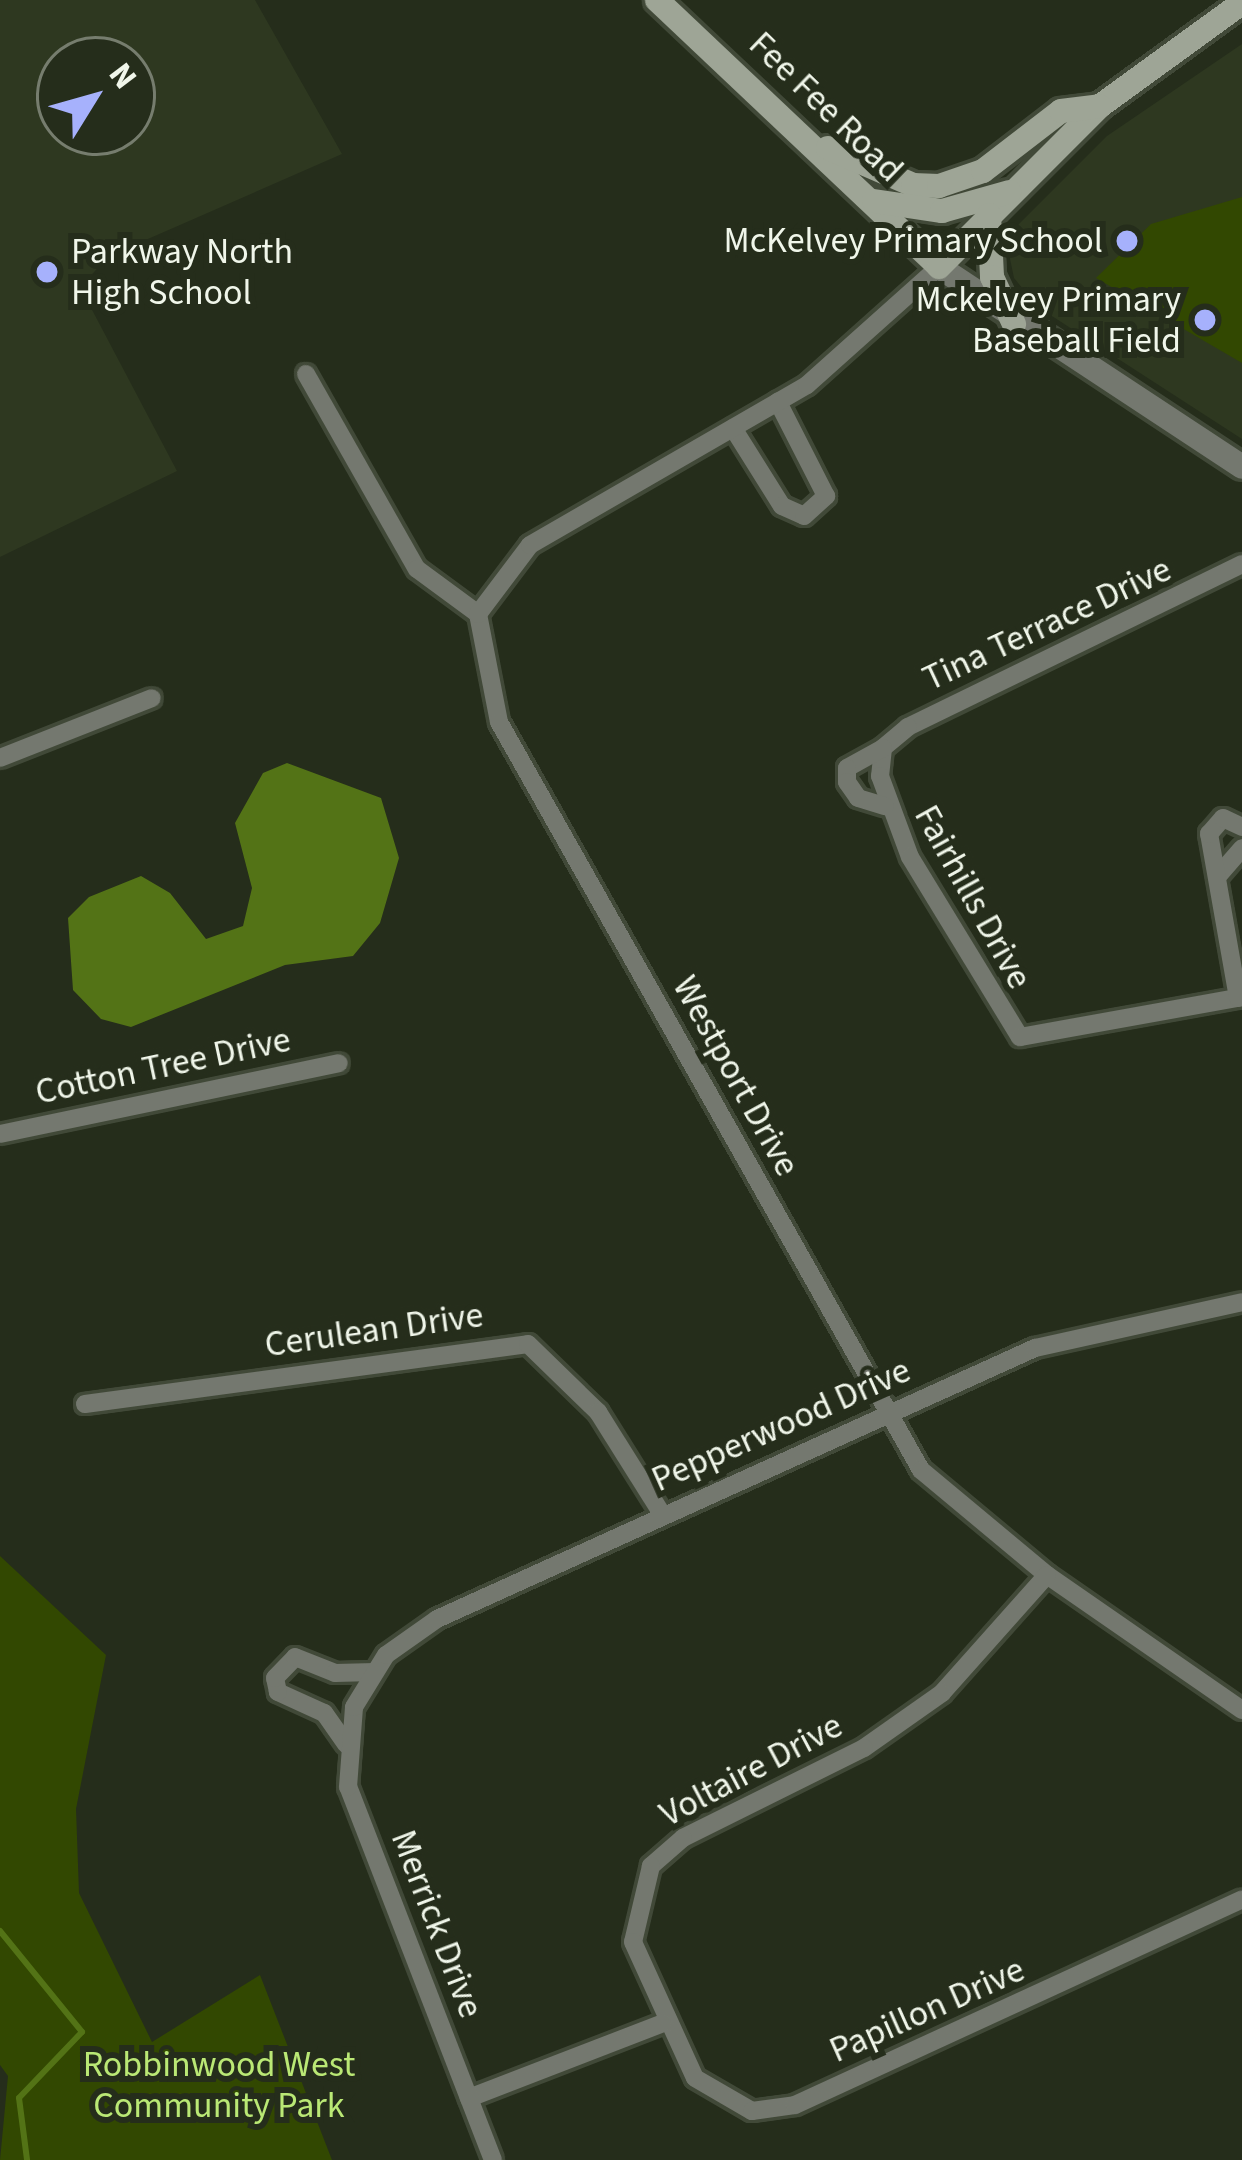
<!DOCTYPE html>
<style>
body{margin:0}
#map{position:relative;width:1242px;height:2160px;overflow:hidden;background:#252d1b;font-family:"Source Sans 3",sans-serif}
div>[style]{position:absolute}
.built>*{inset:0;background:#2e3820}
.green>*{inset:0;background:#324801}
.water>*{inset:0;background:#537316}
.stream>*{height:6px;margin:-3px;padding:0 3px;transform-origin:3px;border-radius:3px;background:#537316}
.roads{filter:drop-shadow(3px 0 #414938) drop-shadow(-3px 0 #414938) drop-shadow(0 3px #414938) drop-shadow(0 -3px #414938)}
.minor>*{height:18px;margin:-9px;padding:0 9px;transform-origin:9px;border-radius:9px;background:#74786f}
.tertiary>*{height:24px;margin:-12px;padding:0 12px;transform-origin:12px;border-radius:12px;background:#74786f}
.secondary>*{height:24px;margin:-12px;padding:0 12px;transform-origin:12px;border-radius:12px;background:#9ea596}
.dots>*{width:33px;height:33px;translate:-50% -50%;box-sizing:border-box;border:6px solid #252d1b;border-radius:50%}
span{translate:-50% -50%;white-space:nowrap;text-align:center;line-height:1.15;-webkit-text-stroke:12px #252d1b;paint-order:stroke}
.street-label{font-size:36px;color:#f0f6ea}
.poi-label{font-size:36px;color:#f0f6ea}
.right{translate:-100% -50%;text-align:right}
.left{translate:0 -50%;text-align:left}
.park-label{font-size:36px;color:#bae875}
.north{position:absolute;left:36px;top:36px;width:120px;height:120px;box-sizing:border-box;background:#252d1b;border:3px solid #767d6e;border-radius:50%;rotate:53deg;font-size:33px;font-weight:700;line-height:48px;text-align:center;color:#f0f6ea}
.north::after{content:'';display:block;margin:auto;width:42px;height:54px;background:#a6b1fc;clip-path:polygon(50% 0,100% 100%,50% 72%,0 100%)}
</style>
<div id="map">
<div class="built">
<i style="clip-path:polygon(evenodd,0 0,255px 0,342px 154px,109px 256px,80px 287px,177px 471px,0 557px,0 0,132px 60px,132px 132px,60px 132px,60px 60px,132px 60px)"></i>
<i style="clip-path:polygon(1242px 44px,1242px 439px,1038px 307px,1014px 278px,1009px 254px,1014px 229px,1107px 136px)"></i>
</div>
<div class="green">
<i style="clip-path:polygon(1242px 197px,1242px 363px,1096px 278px,1151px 224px)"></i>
<i style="clip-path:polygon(0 1556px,106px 1655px,76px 1809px,79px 1893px,152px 2042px,260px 1975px,332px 2160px,0 2160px,8px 2076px,0 2065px)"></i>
</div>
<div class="water">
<i style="clip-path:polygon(287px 763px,381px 798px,399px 858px,380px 923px,353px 956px,285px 965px,131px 1027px,101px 1019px,73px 990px,68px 918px,89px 897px,141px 876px,170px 893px,206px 939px,243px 926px,252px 888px,235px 823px,263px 773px)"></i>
</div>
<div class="stream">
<i style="left:0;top:1931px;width:130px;rotate:50.9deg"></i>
<i style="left:82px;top:2032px;width:91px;rotate:133.7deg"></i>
<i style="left:19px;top:2098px;width:63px;rotate:82.6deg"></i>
</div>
<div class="roads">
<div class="minor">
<i style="left:306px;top:374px;width:224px;rotate:60.4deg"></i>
<i style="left:417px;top:569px;width:76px;rotate:36.4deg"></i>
<i style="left:478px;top:614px;width:110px;rotate:79deg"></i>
<i style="left:499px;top:722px;width:859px;rotate:60.57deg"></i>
<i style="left:921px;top:1470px;width:164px;rotate:39.8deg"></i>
<i style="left:1047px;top:1575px;width:237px;rotate:34.7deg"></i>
<i style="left:733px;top:428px;width:92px;rotate:57.9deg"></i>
<i style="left:782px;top:506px;width:24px;rotate:24deg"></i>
<i style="left:804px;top:516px;width:30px;rotate:-42deg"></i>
<i style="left:826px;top:496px;width:106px;rotate:-117.1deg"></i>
<i style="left:1242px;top:564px;width:372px;rotate:154deg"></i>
<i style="left:908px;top:727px;width:33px;rotate:140deg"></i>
<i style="left:883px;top:748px;width:28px;rotate:96deg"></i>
<i style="left:880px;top:776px;width:86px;rotate:69.7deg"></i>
<i style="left:910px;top:857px;width:211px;rotate:58.6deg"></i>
<i style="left:1020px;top:1037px;width:226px;rotate:-10.2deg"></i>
<i style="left:478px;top:614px;width:86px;rotate:-53deg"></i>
<i style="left:530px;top:545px;width:320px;rotate:-30deg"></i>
<i style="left:807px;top:385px;width:177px;rotate:-41.8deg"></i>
<i style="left:883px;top:748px;width:41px;rotate:150.9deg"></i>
<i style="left:847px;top:768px;width:14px;rotate:90deg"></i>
<i style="left:847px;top:782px;width:19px;rotate:55deg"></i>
<i style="left:858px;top:798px;width:28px;rotate:17deg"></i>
<i style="left:0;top:758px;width:163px;rotate:-21.5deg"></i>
<i style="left:1217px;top:877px;width:38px;rotate:-49deg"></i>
<i style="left:1238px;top:998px;width:167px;rotate:-100deg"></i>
<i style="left:1209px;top:834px;width:21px;rotate:-49deg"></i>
<i style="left:1223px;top:818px;width:21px;rotate:25deg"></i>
<i style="left:0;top:1134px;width:346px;rotate:-11.8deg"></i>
<i style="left:85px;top:1404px;width:447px;rotate:-7.7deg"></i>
<i style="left:528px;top:1344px;width:98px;rotate:44.2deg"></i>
<i style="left:598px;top:1412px;width:120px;rotate:57.9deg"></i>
<i style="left:1047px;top:1575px;width:158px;rotate:131.7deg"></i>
<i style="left:942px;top:1693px;width:95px;rotate:144.8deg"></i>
<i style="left:864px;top:1748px;width:202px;rotate:153.6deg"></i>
<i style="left:683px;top:1838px;width:43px;rotate:138.8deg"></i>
<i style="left:651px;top:1866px;width:78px;rotate:103.3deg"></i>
<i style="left:633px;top:1942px;width:149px;rotate:65.5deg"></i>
<i style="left:695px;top:2078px;width:66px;rotate:30.1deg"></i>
<i style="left:752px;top:2111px;width:43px;rotate:-7.9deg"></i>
<i style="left:795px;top:2105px;width:492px;rotate:-24.7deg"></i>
<i style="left:346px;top:1744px;width:38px;rotate:-125deg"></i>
<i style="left:324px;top:1713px;width:51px;rotate:-155.5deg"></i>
<i style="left:278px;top:1692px;width:14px;rotate:-102deg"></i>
<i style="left:275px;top:1678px;width:29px;rotate:-46deg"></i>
<i style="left:295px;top:1657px;width:43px;rotate:21.8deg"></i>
<i style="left:335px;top:1673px;width:40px;rotate:-1.4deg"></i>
<i style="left:469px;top:2098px;width:208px;rotate:-21.1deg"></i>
<i style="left:493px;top:2160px;width:400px;rotate:-111.2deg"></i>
<i style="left:348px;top:1787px;width:80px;rotate:-85.7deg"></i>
<i style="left:354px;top:1707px;width:61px;rotate:-58.4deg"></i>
<i style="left:386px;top:1655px;width:62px;rotate:-35.2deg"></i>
<i style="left:437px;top:1619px;width:657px;rotate:-24.38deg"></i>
<i style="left:1035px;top:1348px;width:212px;rotate:-12.5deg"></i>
</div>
<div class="tertiary">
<i style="left:939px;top:267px;width:363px;rotate:33.4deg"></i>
</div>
<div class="secondary">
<i style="left:657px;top:0;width:388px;rotate:43.4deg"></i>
<i style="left:939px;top:267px;width:228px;rotate:-45deg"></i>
<i style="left:1100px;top:106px;width:175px;rotate:-36deg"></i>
<i style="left:828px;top:148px;width:93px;rotate:23.5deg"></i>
<i style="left:913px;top:185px;width:26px;rotate:2deg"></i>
<i style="left:939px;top:186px;width:46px;rotate:-18.8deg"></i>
<i style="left:983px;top:171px;width:98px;rotate:-37.6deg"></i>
<i style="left:1061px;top:111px;width:39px;rotate:-7deg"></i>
<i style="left:874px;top:201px;width:69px;rotate:8.4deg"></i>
<i style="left:942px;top:211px;width:70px;rotate:-15.8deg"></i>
<i style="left:989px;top:215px;width:62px;rotate:87.2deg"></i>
<i style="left:992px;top:277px;width:52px;rotate:64.9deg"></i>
</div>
</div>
<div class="dots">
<i style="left:1127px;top:241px;background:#a6b1fc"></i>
<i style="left:47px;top:272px;background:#a6b1fc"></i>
<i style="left:1205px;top:320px;background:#a6b1fc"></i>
</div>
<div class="street-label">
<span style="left:826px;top:107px;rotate:44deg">Fee Fee Road</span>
<span style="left:1047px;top:624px;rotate:-25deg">Tina Terrace Drive</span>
<span style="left:973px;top:897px;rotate:61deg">Fairhills Drive</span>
<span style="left:163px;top:1066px;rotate:-12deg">Cotton Tree Drive</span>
<span style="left:736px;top:1076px;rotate:61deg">Westport Drive</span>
<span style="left:374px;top:1330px;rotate:-8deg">Cerulean Drive</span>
<span style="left:781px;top:1425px;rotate:-24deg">Pepperwood Drive</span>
<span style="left:751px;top:1770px;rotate:-28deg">Voltaire Drive</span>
<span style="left:437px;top:1924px;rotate:69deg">Merrick Drive</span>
<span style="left:927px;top:2010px;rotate:-24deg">Papillon Drive</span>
</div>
<div class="poi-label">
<span class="right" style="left:1103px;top:241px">McKelvey Primary School</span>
<span class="left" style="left:71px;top:272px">Parkway North<br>High School</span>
<span class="right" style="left:1181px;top:320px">Mckelvey Primary<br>Baseball Field</span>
</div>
<div class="park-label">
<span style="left:219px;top:2085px">Robbinwood West<br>Community Park</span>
</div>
<div class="north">N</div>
</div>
